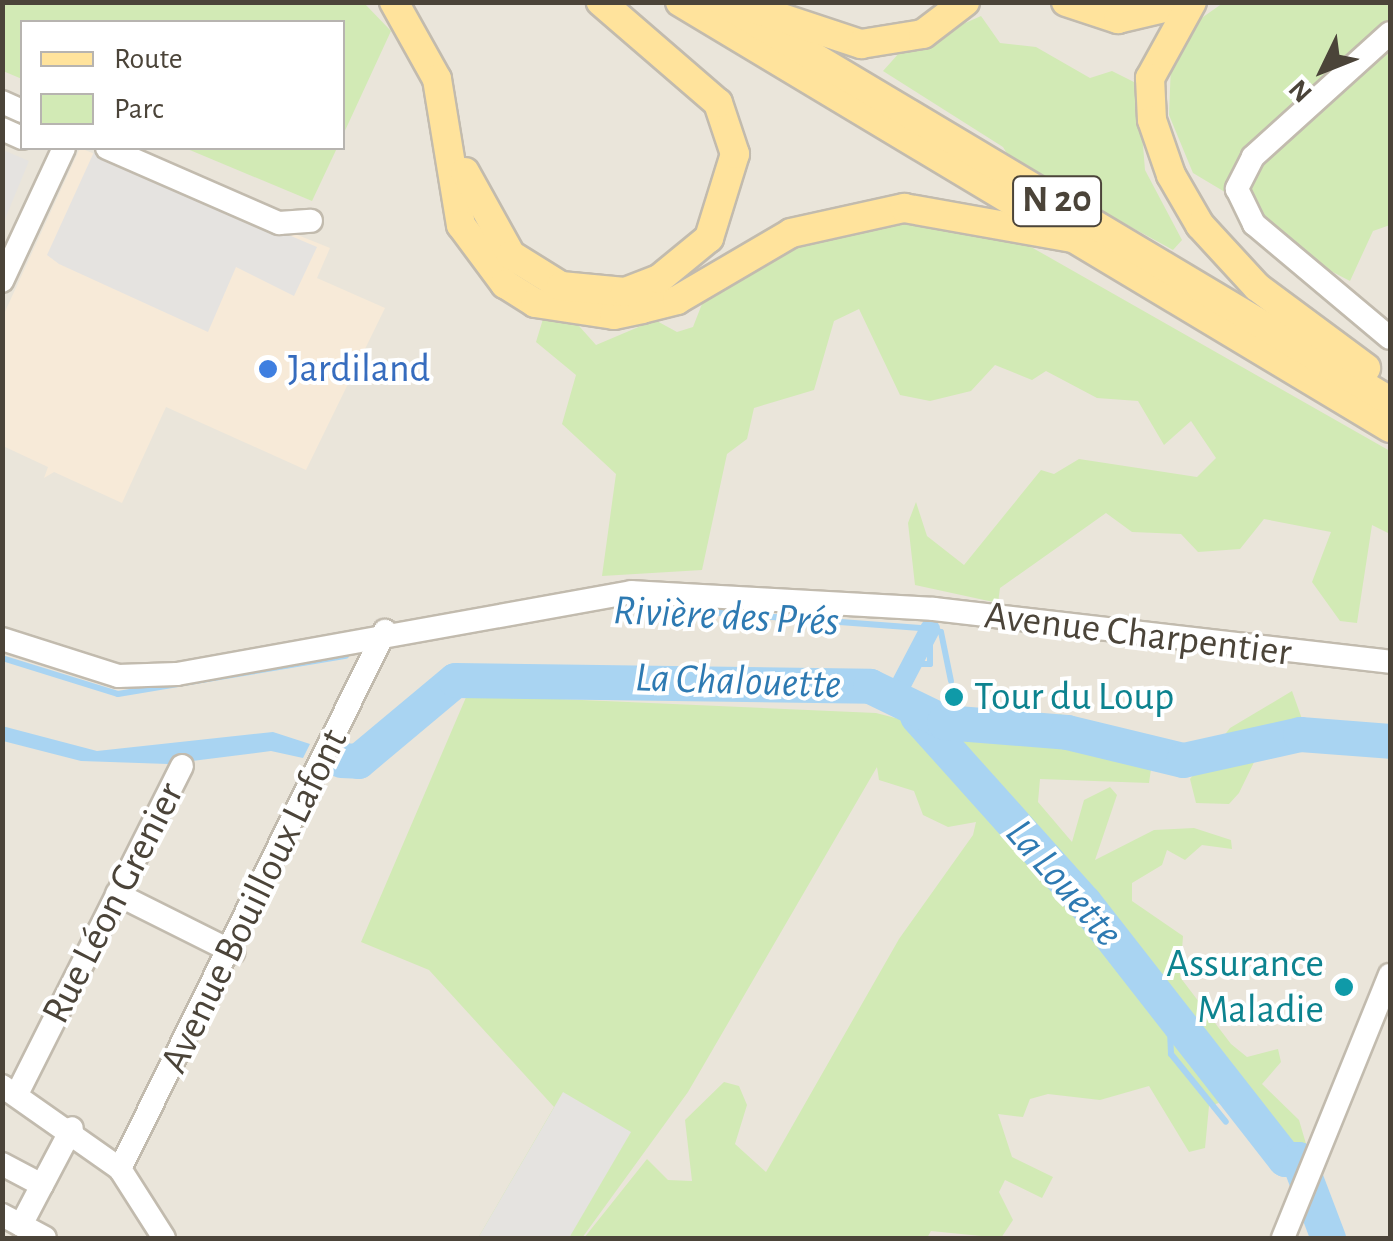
<!DOCTYPE html>
<meta charset="utf-8">
<style>
body{margin:0}
#map{position:relative;width:1393px;height:1241px;overflow:hidden;background:#f6f3ec;font-family:"Alegreya Sans",sans-serif}
div>[style]{position:absolute}
.residential>*{inset:0;background:#eae5da}
.commercial>*{inset:0;background:#f7ead8}
.green>*{inset:0;background:#d2eab5}
.parking>*{inset:0;background:#e5e3e0}
.water>*{inset:0;background:#a9d4f2}
.stream>*{height:6px;margin:-3px;padding:0 3px;transform-origin:3px;border-radius:3px;background:#a9d4f2}
.canal>*{height:20px;margin:-10px;padding:0 10px;transform-origin:10px;border-radius:10px;background:#a9d4f2}
.river>*{height:35px;margin:-17.5px;padding:0 17.5px;transform-origin:17.5px;border-radius:17.5px;background:#a9d4f2}
.roads{filter:drop-shadow(2px 0 #c2bbae) drop-shadow(-2px 0 #c2bbae) drop-shadow(0 2px #c2bbae) drop-shadow(0 -2px #c2bbae)}
.minor>*{height:22px;margin:-11px;padding:0 11px;transform-origin:11px;border-radius:11px;background:#fff}
.major>*{height:28px;margin:-14px;padding:0 14px;transform-origin:14px;border-radius:14px;background:#ffe39c}
.dots>*{width:28px;height:28px;translate:-50% -50%;box-sizing:border-box;border:5px solid #fff;border-radius:50%}
span{translate:-50% -50%;white-space:nowrap;text-align:center;line-height:1.15;-webkit-text-stroke:8px #fff;paint-order:stroke}
.shield-label span{padding:2px 8px;background:#fff;border:2px solid;border-radius:8px;-webkit-text-stroke-width:0}
.shield-label{font-size:38px;color:#4b4439;font-weight:700}
.shop-label{font-size:40px;color:#366cbe}
.left{translate:0 -50%;text-align:left}
.street-label{font-size:40px;color:#4b4439}
.culture-label{font-size:40px;color:#0d838f}
.right{translate:-100% -50%;text-align:right}
.water-label{font-size:42px;color:#2e7ab2;font-style:italic}
.frame{position:absolute;inset:0;border:5px solid #4b4439;pointer-events:none}
.legend{position:absolute;left:20px;top:20px;width:325px;height:130px;box-sizing:border-box;background:#fff;border:2px solid #b7b4b0;margin:0;padding:12px 18px;list-style:none;font-size:30px;color:#4b4439}
.legend li{display:flex;align-items:center;gap:20px;height:50px}
.legend b{width:50px;border:2px solid #b7b4b0}
.north{position:absolute;left:1273px;top:20px;width:100px;height:100px;-webkit-text-stroke:8px #fff;paint-order:stroke;rotate:227deg;font-size:28px;font-weight:700;line-height:40px;text-align:center;color:#4b4439}
.north::after{content:'';display:block;margin:auto;width:35px;height:45px;background:#4b4439;clip-path:polygon(50% 0,100% 100%,50% 72%,0 100%)}
</style>
<div id="map">
<div class="residential">
<i style="clip-path:polygon(evenodd,3px 3px,1390px 3px,1390px 1238px,3px 1238px,3px 3px,22px 22px,342px 22px,342px 148px,22px 148px,22px 22px)"></i>
</div>
<div class="commercial">
<i style="clip-path:polygon(80px 148px,330px 248px,317px 278px,385px 308px,306px 470px,166px 407px,122px 503px,54px 472px,44px 478px,48px 467px,3px 446px,3px 316px)"></i>
</div>
<div class="green">
<i style="clip-path:polygon(2px 3px,364px 3px,391px 31px,343px 135px,342px 22px,22px 22px,22px 79px,3px 71px)"></i>
<i style="clip-path:polygon(1223px 3px,1390px 3px,1390px 225px,1373px 231px,1350px 281px,1296px 253px,1250px 207px,1193px 173px,1169px 115px,1171px 64px,1193px 24px)"></i>
<i style="clip-path:polygon(981px 16px,1000px 43px,1036px 47px,1090px 78px,1112px 71px,1138px 84px,1145px 170px,1182px 240px,1173px 250px,1012px 162px,1003px 147px,883px 71px,900px 52px)"></i>
<i style="clip-path:polygon(185px 148px,337px 148px,312px 201px)"></i>
<i style="clip-path:polygon(882px 214px,1010px 235px,1390px 451px,1390px 534px,1372px 525px,1357px 623px,1340px 621px,1312px 582px,1331px 532px,1264px 519px,1240px 549px,1198px 552px,1181px 534px,1132px 532px,1106px 513px,1000px 588px,998px 603px,915px 585px,908px 523px,916px 502px,927px 536px,964px 565px,1041px 470px,1054px 474px,1079px 459px,1197px 477px,1216px 458px,1191px 421px,1164px 445px,1138px 401px,1097px 398px,1046px 371px,1032px 380px,995px 365px,971px 391px,930px 401px,900px 395px,859px 309px,834px 321px,814px 390px,754px 408px,747px 439px,727px 454px,702px 570px,602px 576px,616px 474px,562px 424px,576px 375px,536px 342px,546px 309px,571px 317px,596px 345px,655px 320px,677px 332px,693px 327px,716px 268px)"></i>
<i style="clip-path:polygon(1292px 691px,1302px 719px,1259px 752px,1239px 793px,1229px 804px,1196px 803px,1190px 779px,1230px 728px)"></i>
<i style="clip-path:polygon(467px 695px,876px 713px,973px 738px,1061px 714px,1074px 723px,1068px 750px,1108px 754px,1143px 740px,1154px 748px,1149px 783px,1040px 779px,1038px 802px,1072px 842px,1084px 800px,1110px 787px,1117px 795px,1095px 860px,1154px 830px,1194px 828px,1231px 840px,1232px 849px,1202px 845px,1185px 860px,1167px 850px,1162px 865px,1132px 883px,1132px 901px,1183px 936px,1180px 977px,1231px 1044px,1247px 1057px,1278px 1049px,1281px 1062px,1262px 1084px,1299px 1120px,1309px 1154px,1298px 1163px,1252px 1116px,1219px 1103px,1209px 1106px,1205px 1148px,1189px 1152px,1149px 1086px,1100px 1100px,1048px 1094px,1030px 1099px,1023px 1117px,998px 1114px,1012px 1157px,1053px 1177px,1042px 1198px,1005px 1180px,999px 1192px,1013px 1220px,1001px 1238px,931px 1231px,927px 1238px,584px 1238px,647px 1159px,668px 1180px,692px 1181px,685px 1120px,724px 1082px,739px 1086px,747px 1105px,735px 1144px,766px 1172px,899px 939px,973px 835px,976px 822px,948px 827px,923px 815px,914px 791px,879px 780px,877px 767px,688px 1092px,582px 1238px,478px 1238px,554px 1107px,429px 970px,361px 942px)"></i>
</div>
<div class="parking">
<i style="clip-path:polygon(3px 150px,29px 161px,3px 224px)"></i>
<i style="clip-path:polygon(94px 152px,317px 247px,294px 296px,236px 267px,208px 332px,59px 264px,47px 255px)"></i>
<i style="clip-path:polygon(563px 1092px,631px 1132px,569px 1238px,478px 1238px)"></i>
</div>
<div class="water">
<i style="clip-path:polygon(2px 726px,97px 751px,273px 732px,310px 744px,303px 758px,271px 751px,168px 764px,81px 761px,3px 741px)"></i>
</div>
<div class="stream">
<i style="left:614px;top:605px;width:317px;rotate:4.3deg"></i>
<i style="left:930px;top:629px;width:11px;rotate:15deg"></i>
<i style="left:941px;top:632px;width:50px;rotate:78.5deg"></i>
<i style="left:2px;top:658px;width:121px;rotate:17.2deg"></i>
<i style="left:118px;top:694px;width:231px;rotate:-9.5deg"></i>
<i style="left:894px;top:698px;width:38px;rotate:-63deg"></i>
<i style="left:911px;top:664px;width:19px"></i>
<i style="left:930px;top:664px;width:35px;rotate:-90deg"></i>
<i style="left:1169px;top:1008px;width:46px;rotate:87.5deg"></i>
<i style="left:1171px;top:1054px;width:87px;rotate:51deg"></i>
</div>
<div class="canal">
<i style="left:894px;top:698px;width:78px;rotate:-62.4deg"></i>
</div>
<div class="river">
<i style="left:917px;top:716px;width:250px;rotate:48.1deg"></i>
<i style="left:1084px;top:902px;width:326px;rotate:52deg"></i>
<i style="left:1285px;top:1159px;width:13px"></i>
<i style="left:1298px;top:1159px;width:85px;rotate:69.2deg"></i>
<i style="left:341px;top:760px;width:17px;rotate:3deg"></i>
<i style="left:358px;top:761px;width:126px;rotate:-39.9deg"></i>
<i style="left:455px;top:680px;width:415px;rotate:0.8deg"></i>
<i style="left:870px;top:686px;width:82px;rotate:25.9deg"></i>
<i style="left:944px;top:722px;width:123px;rotate:4.6deg"></i>
<i style="left:1067px;top:732px;width:119px;rotate:13.6deg"></i>
<i style="left:1183px;top:760px;width:120px;rotate:-12.5deg"></i>
<i style="left:1300px;top:734px;width:90px;rotate:4.4deg"></i>
</div>
<div class="roads">
<div class="minor">
<i style="left:1390px;top:33px;width:185px;rotate:137.9deg"></i>
<i style="left:1253px;top:157px;width:36px;rotate:117deg"></i>
<i style="left:1237px;top:189px;width:39px;rotate:64deg"></i>
<i style="left:1254px;top:224px;width:177px;rotate:40deg"></i>
<i style="left:2px;top:102px;width:22px;rotate:24deg"></i>
<i style="left:2px;top:129px;width:22px;rotate:24deg"></i>
<i style="left:107px;top:148px;width:188px;rotate:23.6deg"></i>
<i style="left:279px;top:223px;width:32px;rotate:-4deg"></i>
<i style="left:2px;top:281px;width:147px;rotate:-65deg"></i>
<i style="left:2px;top:639px;width:122px;rotate:17.7deg"></i>
<i style="left:118px;top:676px;width:59px;rotate:-1.9deg"></i>
<i style="left:177px;top:674px;width:462px;rotate:-10.2deg"></i>
<i style="left:632px;top:592px;width:302px;rotate:3.2deg"></i>
<i style="left:934px;top:609px;width:459px;rotate:6.6deg"></i>
<i style="left:117px;top:894px;width:130px;rotate:26.6deg"></i>
<i style="left:2px;top:1086px;width:144px;rotate:35.1deg"></i>
<i style="left:120px;top:1169px;width:82px;rotate:57.5deg"></i>
<i style="left:17px;top:1094px;width:367px;rotate:-63.3deg"></i>
<i style="left:2px;top:1164px;width:45px;rotate:27.7deg"></i>
<i style="left:42px;top:1185px;width:45px;rotate:117.7deg"></i>
<i style="left:21px;top:1225px;width:21px;rotate:-152deg"></i>
<i style="left:120px;top:1169px;width:600px;rotate:-63.78deg"></i>
<i style="left:42px;top:1185px;width:64px;rotate:-62.2deg"></i>
<i style="left:21px;top:1225px;width:27px;rotate:28deg"></i>
<i style="left:1283px;top:1238px;width:284px;rotate:-67.9deg"></i>
</div>
<div class="major">
<i style="left:394px;top:2px;width:88px;rotate:60.8deg"></i>
<i style="left:437px;top:79px;width:148px;rotate:80.7deg"></i>
<i style="left:461px;top:225px;width:74px;rotate:53.3deg"></i>
<i style="left:505px;top:284px;width:36px;rotate:32deg"></i>
<i style="left:535px;top:303px;width:80px;rotate:8.6deg"></i>
<i style="left:614px;top:315px;width:29px;rotate:-12deg"></i>
<i style="left:642px;top:309px;width:36px;rotate:-14deg"></i>
<i style="left:677px;top:300px;width:132px;rotate:-30.4deg"></i>
<i style="left:791px;top:233px;width:116px;rotate:-12.5deg"></i>
<i style="left:904px;top:208px;width:171px;rotate:10.1deg"></i>
<i style="left:680px;top:2px;width:828px;rotate:30.96deg"></i>
<i style="left:722px;top:2px;width:778px;rotate:30.85deg"></i>
<i style="left:1066px;top:2px;width:55px;rotate:18.1deg"></i>
<i style="left:1118px;top:19px;width:74px;rotate:-13.3deg"></i>
<i style="left:1192px;top:2px;width:87px;rotate:118.9deg"></i>
<i style="left:1150px;top:78px;width:42px;rotate:87.3deg"></i>
<i style="left:1152px;top:120px;width:58px;rotate:70.9deg"></i>
<i style="left:1171px;top:175px;width:58px;rotate:59.9deg"></i>
<i style="left:1200px;top:225px;width:84px;rotate:47.4deg"></i>
<i style="left:1257px;top:287px;width:136px;rotate:36.6deg"></i>
<i style="left:755px;top:9px;width:112px;rotate:18.3deg"></i>
<i style="left:861px;top:44px;width:63px;rotate:-9.2deg"></i>
<i style="left:923px;top:34px;width:53px;rotate:-37.3deg"></i>
<i style="left:465px;top:172px;width:95px;rotate:61deg"></i>
<i style="left:511px;top:255px;width:59px;rotate:31.8deg"></i>
<i style="left:561px;top:286px;width:64px;rotate:5.4deg"></i>
<i style="left:625px;top:292px;width:36px;rotate:-21deg"></i>
<i style="left:659px;top:279px;width:65px;rotate:-39.4deg"></i>
<i style="left:709px;top:238px;width:88px;rotate:-72.8deg"></i>
<i style="left:735px;top:154px;width:54px;rotate:-108.4deg"></i>
<i style="left:718px;top:103px;width:155px;rotate:-139.2deg"></i>
</div>
</div>
<div class="dots">
<i style="left:268px;top:369px;background:#3f7fe0"></i>
<i style="left:954px;top:697px;background:#0f9aa8"></i>
<i style="left:1344px;top:987px;background:#0f9aa8"></i>
</div>
<div class="shield-label">
<span style="left:1057px;top:201px">N 20</span>
</div>
<div class="shop-label">
<span class="left" style="left:288px;top:369px">Jardiland</span>
</div>
<div class="street-label">
<span style="left:1138px;top:634px;rotate:7deg">Avenue Charpentier</span>
<span style="left:254px;top:901px;rotate:-64deg">Avenue Bouilloux Lafont</span>
<span style="left:113px;top:903px;rotate:-63deg">Rue Léon Grenier</span>
</div>
<div class="culture-label">
<span class="left" style="left:974px;top:697px">Tour du Loup</span>
<span class="right" style="left:1324px;top:987px">Assurance<br>Maladie</span>
</div>
<div class="water-label">
<span style="left:726px;top:616px;rotate:3deg">Rivière des Prés</span>
<span style="left:738px;top:681px;rotate:2deg">La Chalouette</span>
<span style="left:1064px;top:883px;rotate:49deg">La Louette</span>
</div>
<div class="frame"></div>
<ul class="legend">
<li><b style="height:12px;background:#ffe39c"></b>Route</li>
<li><b style="height:28px;background:#d2eab5"></b>Parc</li>
</ul>
<div class="north">N</div>
</div>
